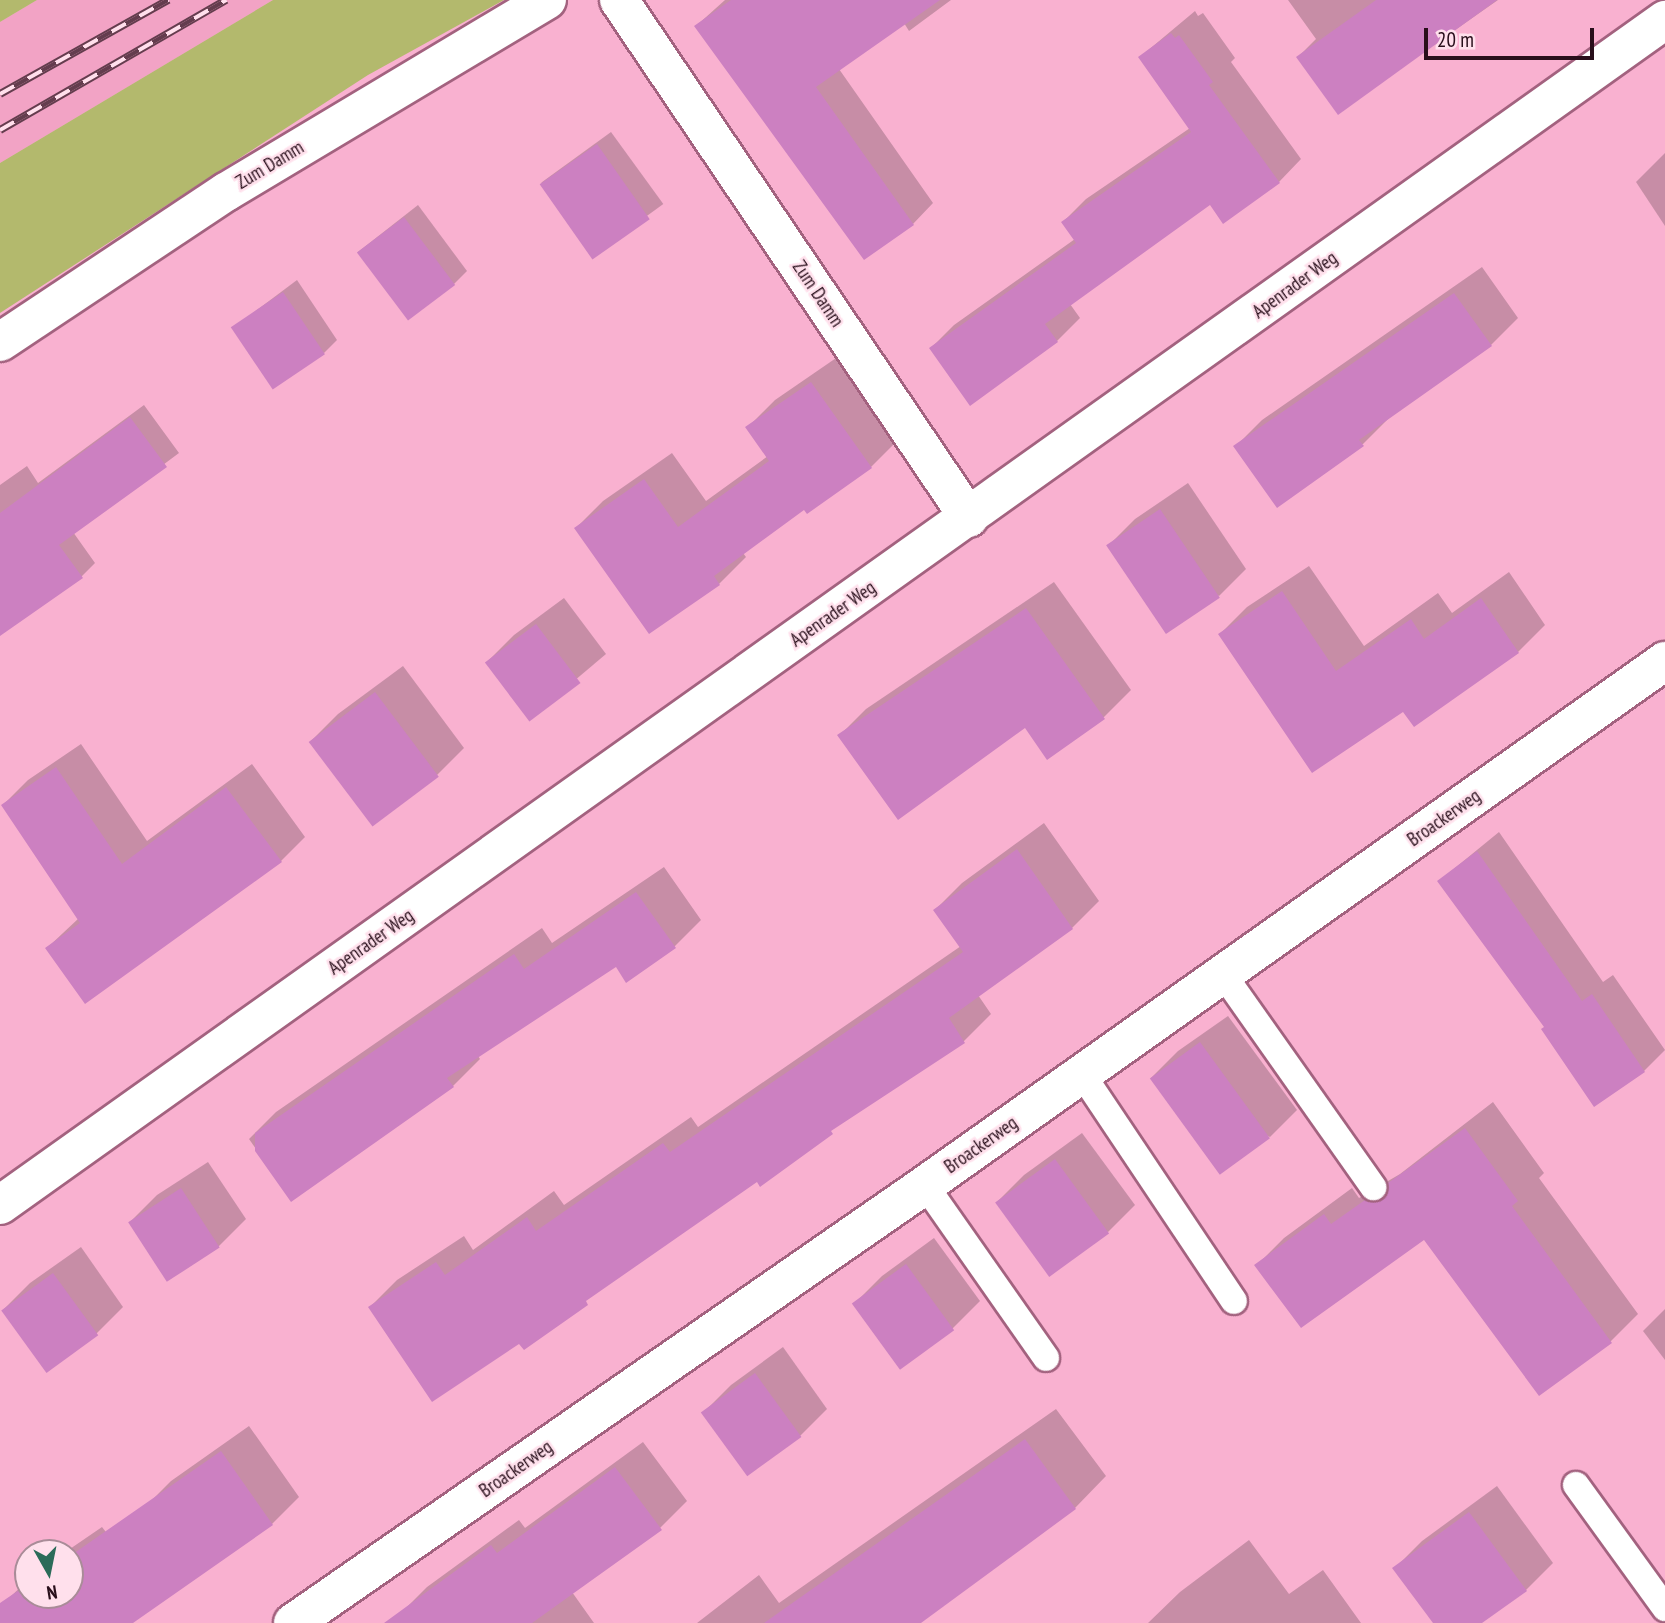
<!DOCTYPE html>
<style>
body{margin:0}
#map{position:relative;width:1665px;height:1623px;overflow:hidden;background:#f9b1d0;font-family:"PT Sans Narrow",sans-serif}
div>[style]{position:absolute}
.built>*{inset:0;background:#f2a3c5}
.green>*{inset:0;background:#b3b96d}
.shadow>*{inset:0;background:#0003;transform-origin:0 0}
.building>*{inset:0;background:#cc80c1;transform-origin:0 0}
.roads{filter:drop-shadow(2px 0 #a3627f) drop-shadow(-2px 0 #a3627f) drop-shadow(0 2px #a3627f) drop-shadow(0 -2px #a3627f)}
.lane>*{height:26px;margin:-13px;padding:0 13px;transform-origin:13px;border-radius:13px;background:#fff}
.street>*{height:38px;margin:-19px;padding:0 19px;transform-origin:19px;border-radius:19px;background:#fff}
.rail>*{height:8px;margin-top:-4px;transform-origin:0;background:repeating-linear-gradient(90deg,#ffe0ec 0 16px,#643d4e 0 32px);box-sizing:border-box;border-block:2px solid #643d4e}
span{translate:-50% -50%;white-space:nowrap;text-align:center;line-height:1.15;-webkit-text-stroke:5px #ffe0ec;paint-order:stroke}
.street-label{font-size:19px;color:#290f1b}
.north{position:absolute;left:14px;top:1539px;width:70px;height:70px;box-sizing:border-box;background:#ffe0ec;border:2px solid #a98c98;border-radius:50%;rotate:171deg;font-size:19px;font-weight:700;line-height:28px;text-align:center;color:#290f1b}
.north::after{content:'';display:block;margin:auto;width:24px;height:32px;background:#2b6b59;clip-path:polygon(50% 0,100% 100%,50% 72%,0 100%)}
.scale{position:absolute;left:1424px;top:28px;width:170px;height:32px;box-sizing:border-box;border:4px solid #290f1b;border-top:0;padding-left:9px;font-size:21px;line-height:24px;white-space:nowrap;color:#290f1b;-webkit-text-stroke:5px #ffe0ec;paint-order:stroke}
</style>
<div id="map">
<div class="built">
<i style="clip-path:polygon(37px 0,273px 0,0 163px,0 22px)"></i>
</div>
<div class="green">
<i style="clip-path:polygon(0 0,37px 0,0 22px)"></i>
<i style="clip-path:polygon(273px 0,504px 0,368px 75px,0 313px,0 163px)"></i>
</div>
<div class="shadow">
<i style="clip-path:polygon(725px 0,951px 0,909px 31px,904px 23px,839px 69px,933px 203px,913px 224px,696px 26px)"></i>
<i style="clip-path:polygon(1288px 0,1498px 0,1338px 112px,1298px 57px,1316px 39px)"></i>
<i style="clip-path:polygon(1195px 11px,1198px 16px,1203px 13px,1235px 58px,1231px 62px,1301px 159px,1279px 182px,1210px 203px,1070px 304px,1080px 318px,1057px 341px,931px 348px,954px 325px,1075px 239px,1063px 222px,1086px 199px,1190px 128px,1140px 57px)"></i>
<i style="left:611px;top:132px;width:89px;height:86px;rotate:54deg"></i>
<i style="clip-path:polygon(1665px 153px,1665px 226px,1636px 182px)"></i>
<i style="clip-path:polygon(418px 205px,467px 271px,454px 284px,358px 252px)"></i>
<i style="clip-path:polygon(1482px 267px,1518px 318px,1491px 345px,1390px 417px,1363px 444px,1235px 447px,1262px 420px)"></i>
<i style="clip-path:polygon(297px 280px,337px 340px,324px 353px,233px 328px)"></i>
<i style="clip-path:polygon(839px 356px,898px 440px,871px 467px,805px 507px,743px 553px,746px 557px,719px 584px,650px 632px,576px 528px,603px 501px,672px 453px,706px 501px,768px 456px,748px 427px,775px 400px)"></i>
<i style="clip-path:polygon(144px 405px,179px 453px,73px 532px,95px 563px,81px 577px,0 626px,0 485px,27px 466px,38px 483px)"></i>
<i style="clip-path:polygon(1188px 483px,1246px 569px,1219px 596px,1108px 546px,1135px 519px)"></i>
<i style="clip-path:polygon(1309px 566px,1364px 646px,1438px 593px,1452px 613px,1509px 572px,1545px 625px,1518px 652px,1414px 725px,1404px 710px,1220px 634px,1247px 607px)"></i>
<i style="clip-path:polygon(1054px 582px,1131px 690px,1104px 717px,839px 736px,866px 709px)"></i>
<i style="clip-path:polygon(564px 598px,606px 654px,529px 719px,487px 662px,514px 635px)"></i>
<i style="clip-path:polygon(403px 666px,464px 748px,437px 775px,311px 741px,338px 714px)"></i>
<i style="clip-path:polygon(81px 744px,147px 841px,252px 764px,305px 837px,281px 861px,47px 948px,79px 918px,3px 805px,28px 780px)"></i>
<i style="clip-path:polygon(1044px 823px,1099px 901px,1072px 928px,978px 995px,991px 1014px,964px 1041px,847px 1118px,761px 1184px,757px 1180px,604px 1286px,524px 1348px,520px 1342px,370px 1307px,397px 1280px,464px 1236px,473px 1250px,554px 1191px,564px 1205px,691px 1117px,698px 1127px,961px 946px,935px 910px,962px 883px)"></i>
<i style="clip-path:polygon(1499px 832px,1603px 982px,1613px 975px,1665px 1050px,1644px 1071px,1595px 1105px,1546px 1026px,1439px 881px)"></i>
<i style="clip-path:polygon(664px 867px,701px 920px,674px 947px,616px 965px,478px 1056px,480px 1059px,453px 1086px,291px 1199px,249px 1139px,276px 1112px,542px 928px,552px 943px)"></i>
<i style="clip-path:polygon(1228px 1016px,1297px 1110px,1270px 1137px,1151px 1078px,1178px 1051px)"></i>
<i style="clip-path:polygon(1493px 1102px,1544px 1173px,1539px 1178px,1638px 1314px,1611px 1341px,1540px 1394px,1425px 1237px,1257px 1265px,1284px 1238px,1352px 1188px,1359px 1198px,1400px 1174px)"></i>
<i style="clip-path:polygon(1082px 1133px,1135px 1205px,1108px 1232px,997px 1202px,1024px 1175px)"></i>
<i style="clip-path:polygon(208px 1162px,246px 1219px,219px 1246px,168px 1280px,130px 1222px,157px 1195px)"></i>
<i style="clip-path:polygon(934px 1238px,980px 1301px,953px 1328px,901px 1366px,855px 1303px,882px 1276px)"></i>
<i style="clip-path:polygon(81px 1247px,123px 1307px,96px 1334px,3px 1310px,30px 1283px)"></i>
<i style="clip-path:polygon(1665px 1309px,1665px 1360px,1643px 1331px)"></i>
<i style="clip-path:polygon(783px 1347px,827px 1409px,800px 1436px,704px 1412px,731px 1385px)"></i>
<i style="clip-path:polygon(1056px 1409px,1106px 1476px,1075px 1508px,917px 1623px,697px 1623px,759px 1575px,779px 1603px)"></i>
<i style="clip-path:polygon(249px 1426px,299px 1497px,272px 1524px,129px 1623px,7px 1623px,8px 1599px,28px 1580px,28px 1595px,70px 1595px,70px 1553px,64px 1553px,102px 1527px,119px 1549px,144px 1508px,171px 1481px)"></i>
<i style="clip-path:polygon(643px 1442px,687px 1501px,660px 1528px,572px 1592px,594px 1623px,406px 1623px,400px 1614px,427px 1587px,519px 1520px,525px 1528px)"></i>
<i style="clip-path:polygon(1497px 1486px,1553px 1563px,1526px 1590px,1479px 1623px,1435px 1623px,1395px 1568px,1422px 1541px)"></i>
<i style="clip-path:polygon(1249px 1540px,1289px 1594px,1323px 1570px,1361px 1623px,1148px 1623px,1180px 1592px)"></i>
</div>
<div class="building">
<i style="clip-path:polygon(731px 0,940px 0,816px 87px,914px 225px,864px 260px,694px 26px)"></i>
<i style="clip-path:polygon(1376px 0,1497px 0,1338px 115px,1296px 57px)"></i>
<i style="clip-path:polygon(1171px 33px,1175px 38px,1179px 35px,1213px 82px,1209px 85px,1280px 183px,1223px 224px,1210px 205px,1045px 324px,1058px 342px,970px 406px,929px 348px,1076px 243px,1061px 222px,1191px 132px,1138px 57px)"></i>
<i style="left:597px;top:144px;width:92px;height:70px;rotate:55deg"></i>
<i style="left:404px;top:217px;width:85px;height:59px;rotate:53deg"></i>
<i style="left:283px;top:292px;width:75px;height:63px;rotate:56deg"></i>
<i style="clip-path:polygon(1454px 293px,1492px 346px,1359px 440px,1364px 446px,1277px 508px,1233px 446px)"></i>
<i style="clip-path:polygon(811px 382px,872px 468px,807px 514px,804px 510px,714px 576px,720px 585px,649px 634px,574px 528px,644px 479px,678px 527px,769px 461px,745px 427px)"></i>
<i style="clip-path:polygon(130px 417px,167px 467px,59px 545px,83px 578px,0 636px,0 513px)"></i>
<i style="left:1160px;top:509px;width:107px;height:65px;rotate:56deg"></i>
<i style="clip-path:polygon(1282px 591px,1336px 671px,1411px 619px,1424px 639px,1481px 598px,1519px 653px,1414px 727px,1403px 712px,1312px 773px,1218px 634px)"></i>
<i style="clip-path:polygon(1026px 608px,1105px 719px,1047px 760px,1025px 728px,898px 820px,837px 735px)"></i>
<i style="left:536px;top:624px;width:74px;height:64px;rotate:53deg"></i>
<i style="left:375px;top:692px;width:106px;height:83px;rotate:53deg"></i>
<i style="clip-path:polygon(56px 767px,122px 864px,226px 787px,282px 862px,85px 1004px,45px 948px,80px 923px,1px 805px)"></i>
<i style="clip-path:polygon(1017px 849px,1073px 929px,949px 1018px,965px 1043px,831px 1131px,833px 1134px,760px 1187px,757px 1182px,586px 1301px,588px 1305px,524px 1350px,519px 1344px,432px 1402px,368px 1307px,436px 1262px,445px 1275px,527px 1217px,536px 1231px,663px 1143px,670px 1152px,963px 952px,933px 910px)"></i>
<i style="clip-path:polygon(1477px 851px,1582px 1001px,1592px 994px,1645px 1072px,1594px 1107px,1541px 1029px,1544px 1027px,1437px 881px)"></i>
<i style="clip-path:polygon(636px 892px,676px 948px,626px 983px,616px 967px,447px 1078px,454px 1087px,291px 1202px,255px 1151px,255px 1133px,514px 954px,524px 969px)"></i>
<i style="left:1200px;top:1042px;width:119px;height:62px;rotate:54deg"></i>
<i style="clip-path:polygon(1465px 1128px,1518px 1201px,1512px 1206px,1612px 1343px,1539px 1396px,1424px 1240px,1301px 1328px,1254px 1265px,1324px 1214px,1331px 1224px,1365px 1200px,1381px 1200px,1388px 1183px)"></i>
<i style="left:1055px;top:1159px;width:92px;height:74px;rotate:54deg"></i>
<i style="left:181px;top:1188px;width:71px;height:63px;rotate:57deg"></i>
<i style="left:906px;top:1264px;width:82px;height:67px;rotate:54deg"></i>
<i style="left:53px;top:1273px;width:77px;height:64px;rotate:54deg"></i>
<i style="left:755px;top:1373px;width:79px;height:67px;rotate:54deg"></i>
<i style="clip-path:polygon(1025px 1439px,1076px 1509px,921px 1623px,764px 1623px)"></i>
<i style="clip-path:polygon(221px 1451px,273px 1525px,133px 1623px,0 1623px,0 1603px,28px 1584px,28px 1595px,70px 1595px,70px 1556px)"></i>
<i style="clip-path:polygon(615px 1467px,662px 1530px,532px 1623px,384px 1623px,491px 1545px,497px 1553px)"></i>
<i style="clip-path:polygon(1469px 1512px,1527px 1591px,1482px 1623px,1433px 1623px,1392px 1568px)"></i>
</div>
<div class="roads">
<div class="lane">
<i style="left:1223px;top:974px;width:261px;rotate:54.8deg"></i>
<i style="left:1082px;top:1074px;width:273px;rotate:56.2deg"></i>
<i style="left:925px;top:1185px;width:211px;rotate:55deg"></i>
<i style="left:1576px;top:1485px;width:152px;rotate:54.1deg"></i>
</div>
<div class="street">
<i style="left:619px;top:0;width:625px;rotate:55.95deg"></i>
<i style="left:0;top:342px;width:271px;rotate:-33.6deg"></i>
<i style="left:226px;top:192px;width:374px;rotate:-30.9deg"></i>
<i style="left:0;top:1205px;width:2044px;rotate:-35.44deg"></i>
<i style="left:293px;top:1623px;width:769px;rotate:-34.72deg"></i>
<i style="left:925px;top:1185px;width:907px;rotate:-35.3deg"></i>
</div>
</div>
<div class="rail">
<i style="left:0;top:94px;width:193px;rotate:-29.2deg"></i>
<i style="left:0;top:130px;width:261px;rotate:-29.9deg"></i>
</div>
<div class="street-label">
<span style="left:270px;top:165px;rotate:-31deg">Zum Damm</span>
<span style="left:1295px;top:285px;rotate:-36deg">Apenrader Weg</span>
<span style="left:818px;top:294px;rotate:56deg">Zum Damm</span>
<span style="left:833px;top:614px;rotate:-35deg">Apenrader Weg</span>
<span style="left:1444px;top:818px;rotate:-35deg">Broackerweg</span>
<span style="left:371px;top:942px;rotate:-35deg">Apenrader Weg</span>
<span style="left:981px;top:1145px;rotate:-35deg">Broackerweg</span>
<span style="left:516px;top:1469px;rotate:-35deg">Broackerweg</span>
</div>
<div class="north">N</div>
<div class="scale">20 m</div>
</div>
